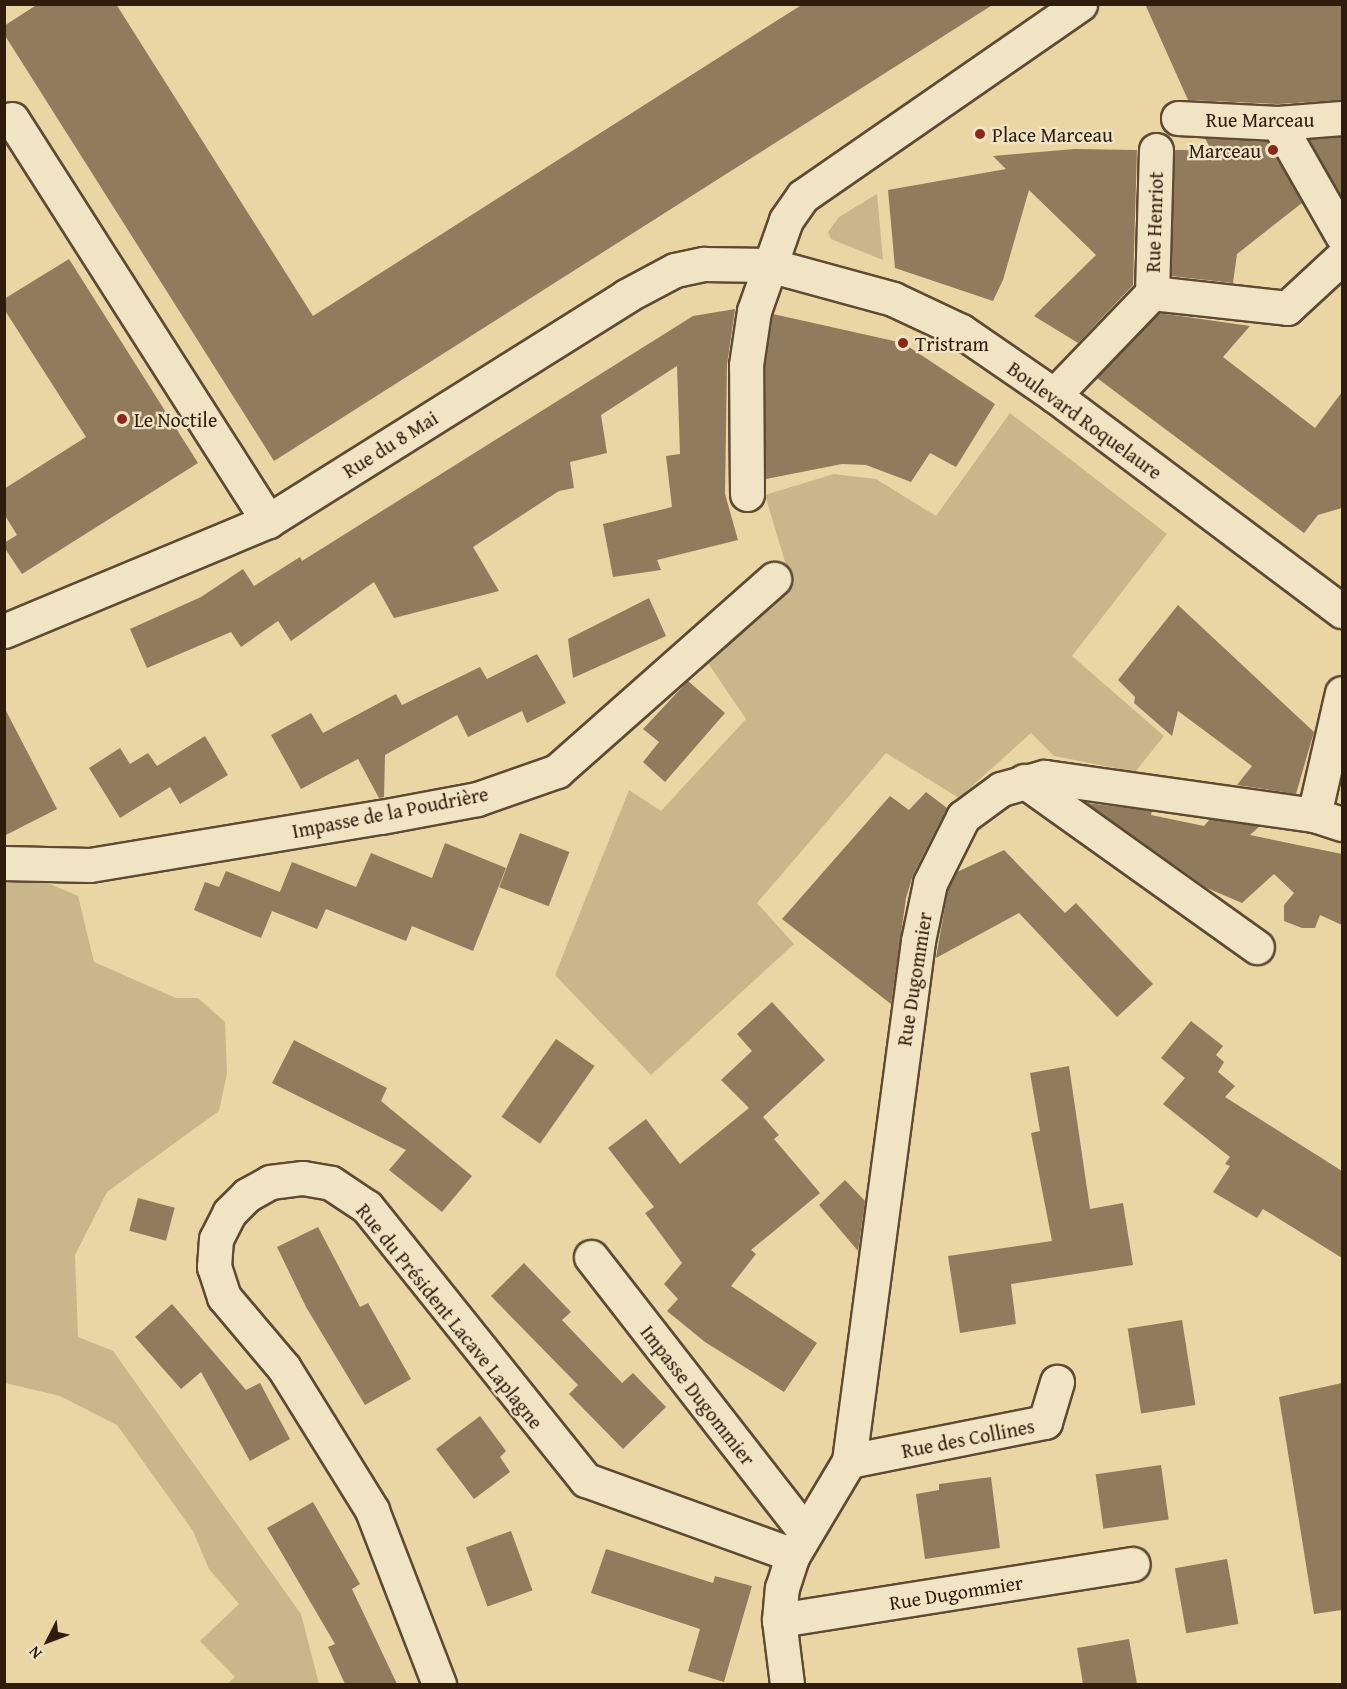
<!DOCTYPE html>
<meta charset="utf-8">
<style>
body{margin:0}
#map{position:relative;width:1347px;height:1689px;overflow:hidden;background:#ead5a5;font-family:"Gentium Book Plus",serif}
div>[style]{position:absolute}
.green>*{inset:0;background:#cab68b}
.building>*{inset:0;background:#907c5c;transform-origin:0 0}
.roads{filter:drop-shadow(2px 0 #5e4a32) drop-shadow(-2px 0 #5e4a32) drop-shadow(0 2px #5e4a32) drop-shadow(0 -2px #5e4a32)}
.minor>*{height:33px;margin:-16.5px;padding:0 16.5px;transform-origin:16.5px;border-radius:16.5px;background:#f1e4c4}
.dots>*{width:16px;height:16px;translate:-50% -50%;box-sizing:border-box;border:3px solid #f1e4c4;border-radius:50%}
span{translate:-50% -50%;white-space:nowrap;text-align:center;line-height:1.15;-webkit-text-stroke:4.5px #f1e4c4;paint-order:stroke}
.street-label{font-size:20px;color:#2f1c0c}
.poi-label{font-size:20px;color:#2f1c0c}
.left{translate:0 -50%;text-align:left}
.right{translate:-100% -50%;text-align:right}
.frame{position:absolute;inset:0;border:6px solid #2f1c0c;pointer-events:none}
.north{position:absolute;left:18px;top:1611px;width:60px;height:60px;-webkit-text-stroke:4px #f1e4c4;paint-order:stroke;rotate:228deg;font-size:16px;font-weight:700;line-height:24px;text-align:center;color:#2f1c0c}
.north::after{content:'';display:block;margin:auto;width:21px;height:27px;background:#2f1c0c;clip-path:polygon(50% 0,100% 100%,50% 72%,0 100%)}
</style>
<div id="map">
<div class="green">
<i style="clip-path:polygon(877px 194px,883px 260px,831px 239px,828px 232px,839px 217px)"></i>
<i style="clip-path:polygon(1010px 413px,1167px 534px,1072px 656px,1164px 736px,1135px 772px,1054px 756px,1031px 733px,959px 798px,886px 753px,757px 903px,794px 944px,651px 1075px,555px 975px,629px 790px,661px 811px,746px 719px,708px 663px,792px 585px,765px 495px,834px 474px,876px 479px,936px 516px)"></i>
<i style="clip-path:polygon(4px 876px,38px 879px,78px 896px,94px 962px,176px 998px,198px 998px,225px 1022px,227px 1073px,219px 1111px,107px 1192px,75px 1255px,78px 1337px,113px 1351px,301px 1614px,319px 1684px,227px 1684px,235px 1677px,200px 1641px,239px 1604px,209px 1569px,193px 1531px,117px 1425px,60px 1396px,5px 1383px)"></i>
</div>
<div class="building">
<i style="clip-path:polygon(38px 4px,116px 4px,313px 316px,803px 4px,994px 4px,274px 461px,4px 34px,4px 26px)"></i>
<i style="clip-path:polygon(1145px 4px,1342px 4px,1342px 100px,1278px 104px,1188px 100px)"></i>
<i style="clip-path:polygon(1342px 137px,1342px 198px,1309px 139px)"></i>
<i style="clip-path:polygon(1205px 138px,1267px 141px,1302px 203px,1237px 254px,1233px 283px,1171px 276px,1175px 150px,1211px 150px)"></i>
<i style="clip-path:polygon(1074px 149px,1137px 150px,1133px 285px,1078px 343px,1034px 316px,1096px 255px,1029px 190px,1003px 280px,993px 301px,895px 268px,888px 190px,1006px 169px,993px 156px)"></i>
<i style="clip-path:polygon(69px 259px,198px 463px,22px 574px,4px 547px,4px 543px,17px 535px,4px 514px,4px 489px,86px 437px,4px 309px,4px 299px)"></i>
<i style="clip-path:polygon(735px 309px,727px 365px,725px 494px,738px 540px,657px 560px,661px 570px,613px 577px,603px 524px,672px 507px,666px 456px,680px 454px,677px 366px,601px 415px,607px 453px,570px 462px,574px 488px,559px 491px,473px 547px,499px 591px,394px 618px,374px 582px,291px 641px,278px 621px,241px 647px,231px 632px,147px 668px,130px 629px,201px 597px,243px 569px,254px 586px,300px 557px,302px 561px,693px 316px)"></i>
<i style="clip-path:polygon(1159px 313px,1250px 326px,1223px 357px,1315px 428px,1342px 392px,1342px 508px,1318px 515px,1304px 533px,1097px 378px)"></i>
<i style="clip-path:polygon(773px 314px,903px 343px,995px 404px,956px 467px,930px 453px,911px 482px,866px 465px,842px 464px,766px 479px,765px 366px)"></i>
<i style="clip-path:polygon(649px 598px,666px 636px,573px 678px,568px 639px)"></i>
<i style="clip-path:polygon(1178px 605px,1314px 732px,1296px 794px,1237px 785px,1252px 766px,1178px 711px,1172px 736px,1134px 703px,1135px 697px,1118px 680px)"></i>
<i style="clip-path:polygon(537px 654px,566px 703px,527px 723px,522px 711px,468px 737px,457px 715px,385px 755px,384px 797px,379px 798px,358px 759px,301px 789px,271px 735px,311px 713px,323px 733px,396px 694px,402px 705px,480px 667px,487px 679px)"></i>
<i style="clip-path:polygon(688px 681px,725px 713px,665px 782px,643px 762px,659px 742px,643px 729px)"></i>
<i style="clip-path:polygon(4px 707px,57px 809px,4px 836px)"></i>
<i style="clip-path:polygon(205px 736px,228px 775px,180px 804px,170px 787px,120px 818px,89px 768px,120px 748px,130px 764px,148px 753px,157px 766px)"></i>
<i style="clip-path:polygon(926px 792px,947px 808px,913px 875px,906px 898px,891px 1004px,782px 919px,890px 796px,909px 810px)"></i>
<i style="clip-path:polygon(1087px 803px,1152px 811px,1151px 815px,1204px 826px,1210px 819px,1260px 826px,1250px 835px,1342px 854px,1342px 925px,1320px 915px,1315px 928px,1302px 928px,1284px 921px,1284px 905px,1294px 893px,1274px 874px,1242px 903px,1207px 888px)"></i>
<i style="left:520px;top:833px;width:53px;height:58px;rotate:21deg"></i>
<i style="clip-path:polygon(445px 843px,506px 868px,473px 951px,412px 926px,406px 941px,326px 909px,317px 929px,272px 911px,261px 938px,194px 910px,205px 882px,219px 887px,226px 871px,280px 892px,277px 899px,292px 862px,356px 887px,371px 853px,432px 878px)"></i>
<i style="clip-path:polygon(1004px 850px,1065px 913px,1076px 903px,1153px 984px,1117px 1017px,1019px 913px,936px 958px,948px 889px,957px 872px)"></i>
<i style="clip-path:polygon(772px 1002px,825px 1060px,763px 1117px,779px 1135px,774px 1139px,820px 1193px,751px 1250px,756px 1254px,731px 1286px,817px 1343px,784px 1392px,705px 1342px,667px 1311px,678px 1299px,664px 1284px,682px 1263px,645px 1213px,654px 1207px,608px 1148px,646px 1119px,680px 1164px,749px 1108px,721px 1080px,752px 1051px,737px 1034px)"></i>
<i style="clip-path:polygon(1191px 1021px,1223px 1046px,1216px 1055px,1224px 1062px,1218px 1072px,1235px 1086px,1225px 1097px,1342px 1171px,1342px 1258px,1263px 1209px,1257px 1218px,1213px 1192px,1230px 1166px,1225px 1164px,1230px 1157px,1163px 1104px,1185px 1078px,1161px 1058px)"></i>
<i style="left:556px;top:1039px;width:47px;height:95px;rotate:35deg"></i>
<i style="clip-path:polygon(294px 1040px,387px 1088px,381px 1101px,472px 1176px,442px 1212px,389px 1170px,406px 1150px,272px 1083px)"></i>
<i style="clip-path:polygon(1069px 1066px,1090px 1209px,1123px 1203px,1133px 1265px,1011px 1284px,1016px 1324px,960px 1333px,948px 1256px,1052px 1241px,1031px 1133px,1040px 1131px,1030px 1073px)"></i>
<i style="clip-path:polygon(845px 1180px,865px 1201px,858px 1251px,819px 1205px)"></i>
<i style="left:138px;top:1198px;width:38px;height:34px;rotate:15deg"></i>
<i style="clip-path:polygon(318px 1227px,360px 1307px,368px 1303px,411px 1379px,365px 1405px,306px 1307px,277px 1247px)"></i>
<i style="clip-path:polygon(524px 1263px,571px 1312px,562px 1320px,622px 1383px,633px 1373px,666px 1407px,623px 1449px,569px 1394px,578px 1385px,491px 1296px)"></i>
<i style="clip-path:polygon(172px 1304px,246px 1390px,260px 1383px,290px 1439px,250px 1461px,201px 1372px,181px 1389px,135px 1337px)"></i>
<i style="left:1182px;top:1320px;width:86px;height:55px;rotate:81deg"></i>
<i style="clip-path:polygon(1342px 1383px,1342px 1610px,1314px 1614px,1279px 1397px)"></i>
<i style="clip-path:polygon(480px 1416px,506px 1451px,500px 1457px,510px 1472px,474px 1499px,436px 1449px)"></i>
<i style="left:1161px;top:1465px;width:55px;height:66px;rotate:82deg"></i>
<i style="clip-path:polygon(991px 1477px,1000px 1548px,925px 1559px,916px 1494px,939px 1490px,939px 1484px)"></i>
<i style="clip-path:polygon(313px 1502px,360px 1584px,352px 1589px,397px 1684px,345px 1684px,328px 1647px,335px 1644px,267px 1528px)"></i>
<i style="left:511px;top:1531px;width:63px;height:48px;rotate:70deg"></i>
<i style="clip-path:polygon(606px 1549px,713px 1583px,715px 1576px,752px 1586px,724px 1682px,688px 1671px,700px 1629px,591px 1593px)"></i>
<i style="left:1227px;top:1559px;width:66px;height:53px;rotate:80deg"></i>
<i style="clip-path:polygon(1129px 1639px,1137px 1684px,1083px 1684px,1077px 1648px)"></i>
</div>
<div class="roads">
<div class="minor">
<i style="left:1178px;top:118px;width:100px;rotate:2.9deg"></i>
<i style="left:1278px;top:123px;width:64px;rotate:-4.5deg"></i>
<i style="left:12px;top:119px;width:477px;rotate:57.5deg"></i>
<i style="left:1278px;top:123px;width:129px;rotate:60.3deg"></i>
<i style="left:1152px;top:293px;width:143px;rotate:-88.4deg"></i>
<i style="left:1054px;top:395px;width:141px;rotate:-46.1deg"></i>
<i style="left:1152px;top:293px;width:136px;rotate:6.3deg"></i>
<i style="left:1287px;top:308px;width:75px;rotate:-42.8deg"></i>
<i style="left:747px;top:494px;width:129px;rotate:-90.4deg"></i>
<i style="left:746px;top:365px;width:55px;rotate:-81.6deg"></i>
<i style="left:754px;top:311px;width:96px;rotate:-70.6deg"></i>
<i style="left:786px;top:220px;width:29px;rotate:-55deg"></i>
<i style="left:803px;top:196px;width:337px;rotate:-34.7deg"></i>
<i style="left:4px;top:631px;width:286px;rotate:-22.6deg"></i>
<i style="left:268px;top:521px;width:423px;rotate:-32.1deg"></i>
<i style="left:626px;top:296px;width:55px;rotate:-28deg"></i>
<i style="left:675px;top:270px;width:30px;rotate:-12deg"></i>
<i style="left:704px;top:264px;width:65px;rotate:0.9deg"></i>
<i style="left:769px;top:265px;width:129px;rotate:15.3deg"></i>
<i style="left:893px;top:299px;width:75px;rotate:25.2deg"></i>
<i style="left:961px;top:331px;width:113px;rotate:34.5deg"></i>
<i style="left:1054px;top:395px;width:360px;rotate:36.9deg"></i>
<i style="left:1024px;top:781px;width:286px;rotate:35.5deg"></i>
<i style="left:1314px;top:815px;width:29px;rotate:18deg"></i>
<i style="left:4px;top:863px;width:86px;rotate:1.3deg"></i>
<i style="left:90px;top:865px;width:295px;rotate:-9.4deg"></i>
<i style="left:381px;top:817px;width:98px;rotate:-10.6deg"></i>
<i style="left:477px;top:799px;width:85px;rotate:-19.3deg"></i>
<i style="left:557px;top:771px;width:290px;rotate:-41.5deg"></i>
<i style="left:591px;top:1257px;width:348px;rotate:52.1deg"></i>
<i style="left:849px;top:1461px;width:200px;rotate:-11.3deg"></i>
<i style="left:1045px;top:1422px;width:42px;rotate:-73.3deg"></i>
<i style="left:779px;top:1620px;width:358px;rotate:-9deg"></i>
<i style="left:439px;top:1684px;width:186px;rotate:-111.1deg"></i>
<i style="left:372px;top:1510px;width:167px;rotate:-121.8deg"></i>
<i style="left:284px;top:1368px;width:93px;rotate:-130.2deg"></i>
<i style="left:224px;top:1297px;width:32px;rotate:-108deg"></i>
<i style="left:214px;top:1267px;width:28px;rotate:-86deg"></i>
<i style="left:216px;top:1239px;width:29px;rotate:-63deg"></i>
<i style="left:229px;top:1213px;width:25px;rotate:-45deg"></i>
<i style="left:247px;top:1195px;width:26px;rotate:-29deg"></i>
<i style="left:270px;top:1182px;width:33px;rotate:-7deg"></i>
<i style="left:303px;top:1178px;width:28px;rotate:10deg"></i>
<i style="left:331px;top:1183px;width:43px;rotate:33.7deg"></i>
<i style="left:367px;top:1207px;width:350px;rotate:51.3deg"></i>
<i style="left:586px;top:1480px;width:220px;rotate:19.9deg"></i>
<i style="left:787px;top:1684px;width:64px;rotate:-97.1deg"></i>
<i style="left:779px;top:1620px;width:32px;rotate:-85deg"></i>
<i style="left:782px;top:1588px;width:35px;rotate:-72deg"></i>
<i style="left:793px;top:1555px;width:109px;rotate:-59.2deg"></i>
<i style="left:849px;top:1461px;width:525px;rotate:-82.44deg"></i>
<i style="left:918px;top:941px;width:59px;rotate:-78.3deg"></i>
<i style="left:930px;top:883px;width:74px;rotate:-63.4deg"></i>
<i style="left:963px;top:817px;width:47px;rotate:-36.4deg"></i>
<i style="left:1001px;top:789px;width:45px;rotate:-15.6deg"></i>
<i style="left:1044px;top:777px;width:273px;rotate:8deg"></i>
<i style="left:1314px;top:815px;width:125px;rotate:-77.1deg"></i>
</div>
</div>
<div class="dots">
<i style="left:980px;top:134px;background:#8f2418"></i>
<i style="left:1273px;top:150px;background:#8f2418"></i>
<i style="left:903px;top:343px;background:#8f2418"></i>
<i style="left:122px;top:419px;background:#8f2418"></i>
</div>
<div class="street-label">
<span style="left:1260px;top:119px">Rue Marceau</span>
<span style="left:1154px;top:222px;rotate:-88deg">Rue Henriot</span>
<span style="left:1085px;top:420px;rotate:36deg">Boulevard Roquelaure</span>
<span style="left:390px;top:444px;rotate:-32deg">Rue du 8 Mai</span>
<span style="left:390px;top:812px;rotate:-11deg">Impasse de la Poudrière</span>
<span style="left:914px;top:979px;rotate:-81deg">Rue Dugommier</span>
<span style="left:450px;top:1316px;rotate:51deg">Rue du Président Lacave Laplagne</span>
<span style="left:698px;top:1395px;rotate:52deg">Impasse Dugommier</span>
<span style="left:968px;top:1438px;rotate:-11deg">Rue des Collines</span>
<span style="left:956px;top:1592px;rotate:-9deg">Rue Dugommier</span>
</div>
<div class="poi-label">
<span class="left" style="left:992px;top:134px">Place Marceau</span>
<span class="right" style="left:1261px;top:150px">Marceau</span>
<span class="left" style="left:915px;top:343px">Tristram</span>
<span class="left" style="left:134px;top:419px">Le Noctile</span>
</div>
<div class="frame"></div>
<div class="north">N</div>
</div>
